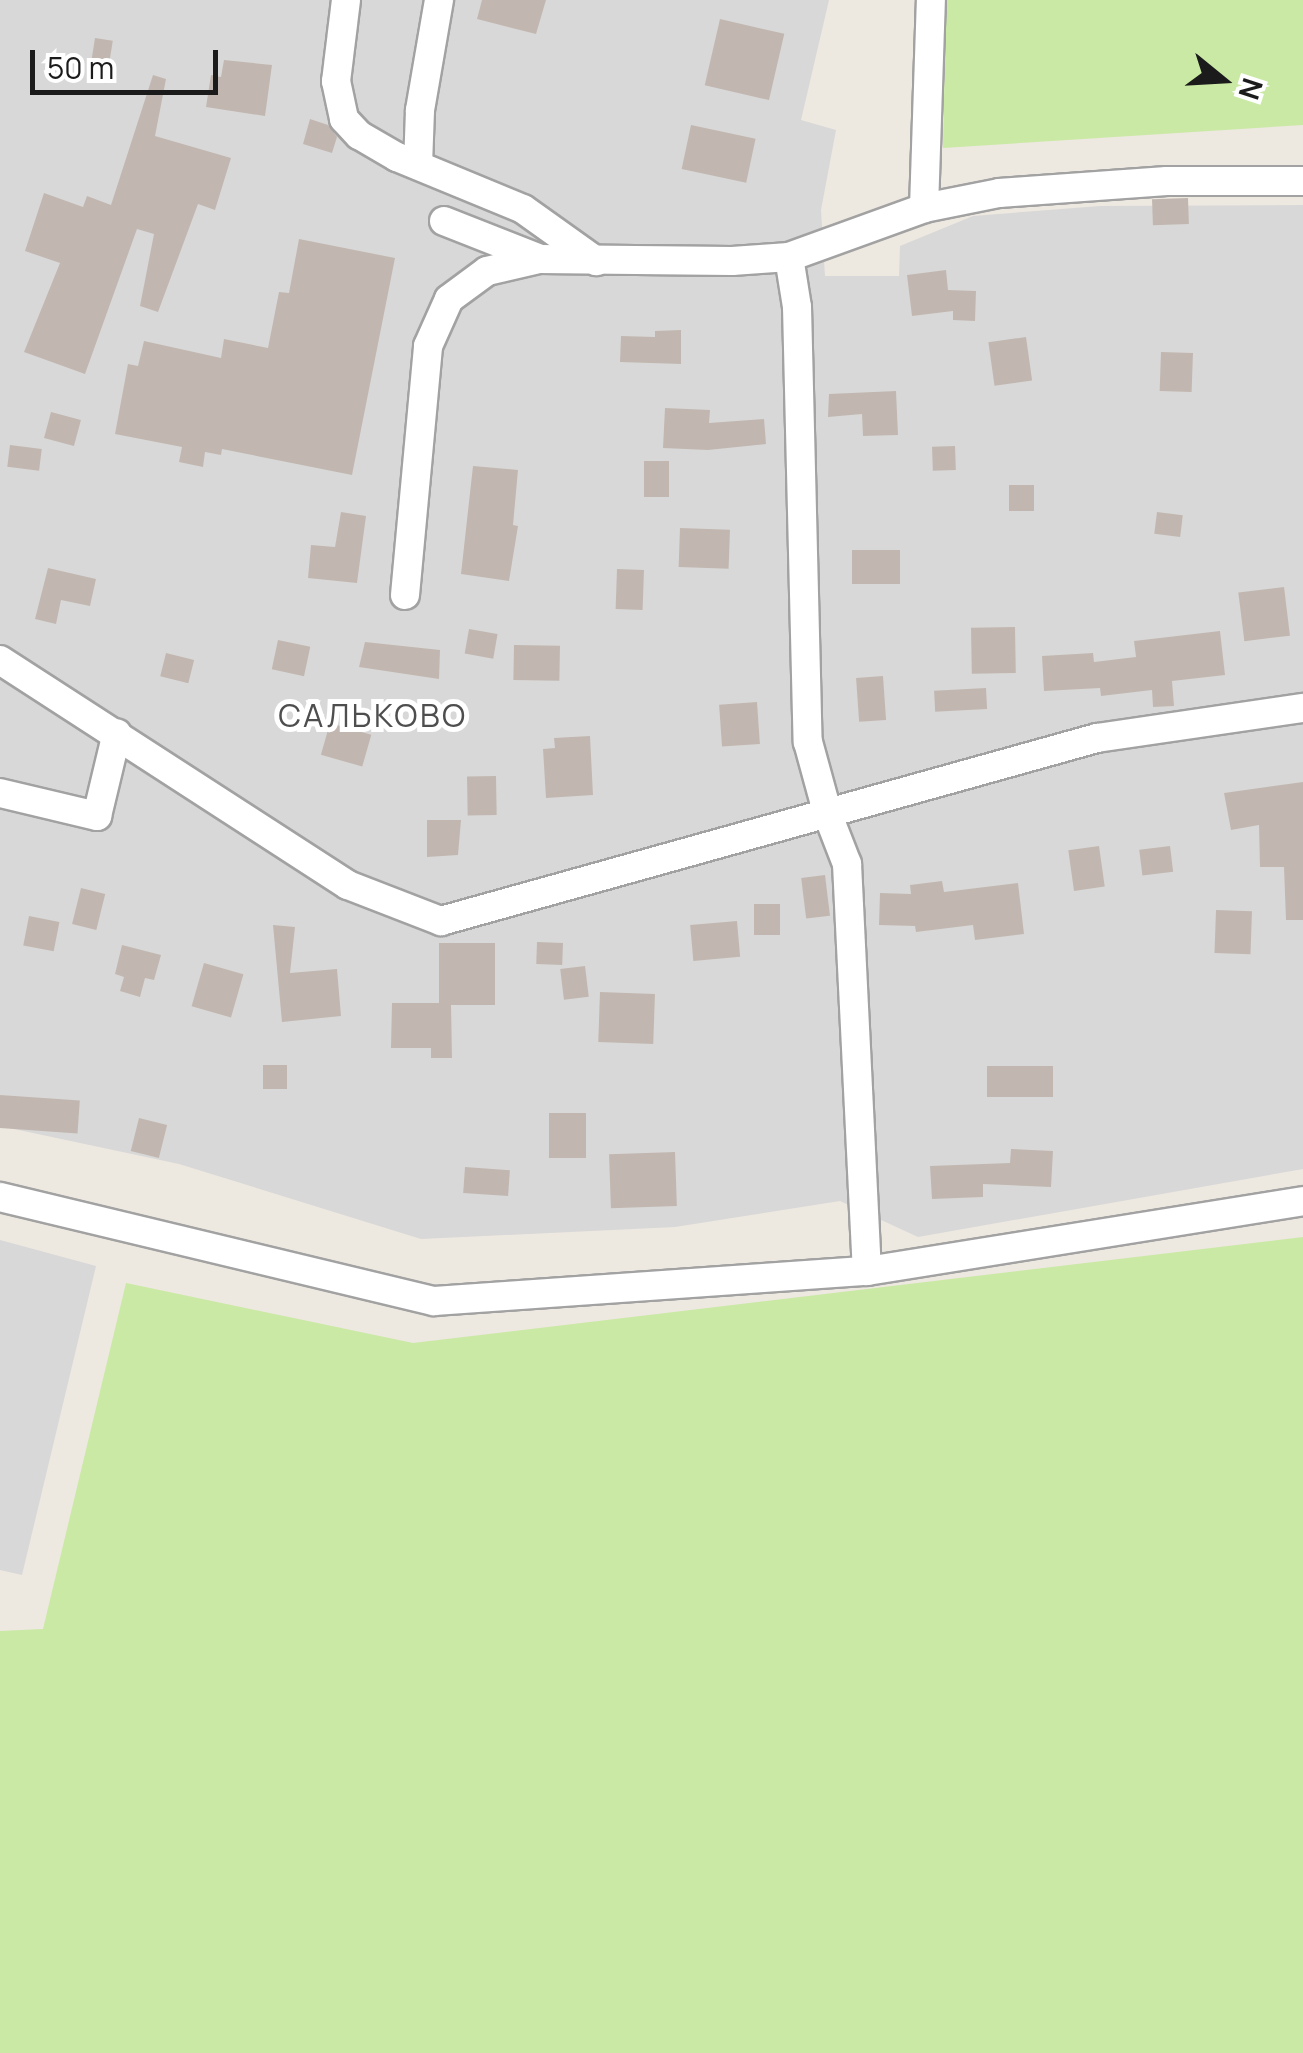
<!DOCTYPE html>
<meta charset="utf-8">
<style>
body{margin:0}
#map{position:relative;width:1303px;height:2053px;overflow:hidden;background:#ede8e0;font-family:Manrope,sans-serif}
div>[style]{position:absolute}
.residential>*{inset:0;background:#d9d8d8}
.grass>*{inset:0;background:#cae9a4}
.building>*{inset:0;background:#c1b7b0;transform-origin:0 0}
.roads{filter:drop-shadow(2px 0 #a2a2a2) drop-shadow(-2px 0 #a2a2a2) drop-shadow(0 2px #a2a2a2) drop-shadow(0 -2px #a2a2a2)}
.minor>*{height:28px;margin:-14px;padding:0 14px;transform-origin:14px;border-radius:14px;background:#fff}
span{translate:-50% -50%;white-space:nowrap;text-align:center;line-height:1.15;-webkit-text-stroke:10px #fff;paint-order:stroke}
.quarter-label{font-size:32px;color:#4e4e4e;letter-spacing:2.5px}
.north{position:absolute;left:1173px;top:30px;width:100px;height:100px;-webkit-text-stroke:8px #fff;paint-order:stroke;rotate:108deg;font-size:28px;font-weight:700;line-height:40px;text-align:center;color:#1b1b1b}
.north::after{content:'';display:block;margin:auto;width:35px;height:45px;background:#1b1b1b;clip-path:polygon(50% 0,100% 100%,50% 72%,0 100%)}
.scale{position:absolute;left:30px;top:50px;width:188px;height:45px;box-sizing:border-box;border:5px solid #1b1b1b;border-top:0;padding-left:12px;font-size:30px;line-height:35px;white-space:nowrap;color:#1b1b1b;-webkit-text-stroke:8px #fff;paint-order:stroke}
</style>
<div id="map">
<div class="residential">
<i style="clip-path:polygon(0 0,829px 0,801px 120px,836px 130px,821px 210px,825px 276px,899px 276px,900px 246px,973px 216px,1100px 206px,1303px 205px,1303px 1169px,918px 1237px,840px 1201px,675px 1227px,421px 1239px,179px 1164px,0 1126px)"></i>
<i style="clip-path:polygon(0 1240px,96px 1266px,22px 1575px,0 1570px)"></i>
</div>
<div class="grass">
<i style="clip-path:polygon(946px 0,1303px 0,1303px 125px,943px 148px)"></i>
<i style="clip-path:polygon(1303px 1237px,1303px 2053px,0 2053px,0 1631px,43px 1629px,126px 1283px,413px 1343px)"></i>
</div>
<div class="building">
<i style="clip-path:polygon(482px 0,546px 0,536px 34px,477px 19px)"></i>
<i style="left:720px;top:19px;width:66px;height:68px;rotate:13deg"></i>
<i style="left:95px;top:38px;width:18px;height:43px;rotate:9deg"></i>
<i style="clip-path:polygon(224px 60px,272px 65px,265px 116px,206px 107px,211px 75px,221px 77px)"></i>
<i style="clip-path:polygon(153px 75px,166px 79px,155px 136px,231px 158px,215px 210px,198px 204px,158px 312px,140px 306px,154px 234px,137px 229px,85px 374px,24px 352px,60px 263px,25px 251px,44px 193px,83px 207px,87px 196px,111px 205px)"></i>
<i style="clip-path:polygon(310px 119px,328px 125px,337px 137px,332px 153px,303px 144px)"></i>
<i style="left:691px;top:125px;width:66px;height:45px;rotate:12deg"></i>
<i style="left:1188px;top:198px;width:26px;height:36px;rotate:88deg"></i>
<i style="clip-path:polygon(299px 239px,395px 258px,352px 475px,222px 449px,221px 455px,205px 452px,203px 467px,179px 462px,182px 447px,115px 434px,128px 364px,138px 366px,144px 341px,221px 358px,224px 339px,268px 348px,279px 292px,289px 293px)"></i>
<i style="clip-path:polygon(946px 270px,948px 290px,976px 291px,975px 321px,953px 320px,953px 311px,912px 316px,907px 275px)"></i>
<i style="clip-path:polygon(681px 330px,681px 364px,620px 362px,621px 336px,655px 337px,655px 331px)"></i>
<i style="left:1026px;top:337px;width:44px;height:38px;rotate:82deg"></i>
<i style="left:1161px;top:352px;width:32px;height:39px;rotate:2deg"></i>
<i style="clip-path:polygon(896px 391px,898px 435px,863px 436px,862px 414px,828px 417px,829px 394px)"></i>
<i style="clip-path:polygon(665px 408px,710px 410px,709px 423px,764px 419px,766px 444px,708px 450px,663px 448px)"></i>
<i style="left:51px;top:412px;width:31px;height:27px;rotate:15deg"></i>
<i style="left:10px;top:445px;width:32px;height:22px;rotate:7deg"></i>
<i style="left:955px;top:446px;width:24px;height:23px;rotate:88deg"></i>
<i style="left:644px;top:461px;width:25px;height:36px"></i>
<i style="clip-path:polygon(473px 466px,518px 470px,513px 525px,518px 526px,509px 581px,461px 574px)"></i>
<i style="left:1009px;top:485px;width:25px;height:26px"></i>
<i style="clip-path:polygon(341px 512px,366px 516px,357px 583px,308px 578px,311px 545px,335px 547px)"></i>
<i style="left:1157px;top:512px;width:26px;height:22px;rotate:7deg"></i>
<i style="left:680px;top:528px;width:50px;height:39px;rotate:2deg"></i>
<i style="left:852px;top:550px;width:48px;height:34px"></i>
<i style="clip-path:polygon(48px 568px,96px 579px,90px 606px,61px 600px,56px 624px,35px 619px)"></i>
<i style="left:617px;top:569px;width:27px;height:40px;rotate:2deg"></i>
<i style="left:1284px;top:587px;width:49px;height:46px;rotate:83deg"></i>
<i style="left:1015px;top:627px;width:46px;height:44px;rotate:89deg"></i>
<i style="left:469px;top:629px;width:29px;height:25px;rotate:10deg"></i>
<i style="clip-path:polygon(1220px 631px,1225px 675px,1172px 681px,1174px 706px,1153px 707px,1152px 690px,1101px 696px,1100px 688px,1044px 691px,1042px 656px,1093px 653px,1094px 662px,1136px 657px,1134px 641px)"></i>
<i style="left:278px;top:640px;width:33px;height:30px;rotate:12deg"></i>
<i style="clip-path:polygon(365px 642px,440px 650px,439px 679px,359px 667px)"></i>
<i style="left:514px;top:645px;width:46px;height:35px;rotate:1deg"></i>
<i style="left:166px;top:653px;width:29px;height:24px;rotate:14deg"></i>
<i style="left:883px;top:676px;width:44px;height:27px;rotate:86deg"></i>
<i style="left:986px;top:688px;width:21px;height:52px;rotate:87deg"></i>
<i style="left:757px;top:702px;width:42px;height:38px;rotate:86deg"></i>
<i style="left:330px;top:723px;width:43px;height:33px;rotate:16deg"></i>
<i style="clip-path:polygon(590px 736px,593px 795px,546px 798px,543px 749px,555px 748px,554px 738px)"></i>
<i style="left:496px;top:776px;width:39px;height:29px;rotate:89deg"></i>
<i style="clip-path:polygon(1303px 782px,1303px 920px,1286px 920px,1284px 867px,1260px 867px,1259px 825px,1231px 830px,1224px 793px)"></i>
<i style="clip-path:polygon(427px 820px,461px 820px,458px 855px,427px 857px)"></i>
<i style="left:1099px;top:846px;width:41px;height:31px;rotate:82deg"></i>
<i style="left:1170px;top:846px;width:26px;height:31px;rotate:83deg"></i>
<i style="left:825px;top:875px;width:41px;height:24px;rotate:83deg"></i>
<i style="clip-path:polygon(942px 881px,944px 892px,1018px 883px,1024px 934px,975px 940px,973px 925px,916px 932px,915px 926px,879px 925px,880px 893px,911px 894px,910px 885px)"></i>
<i style="left:81px;top:888px;width:25px;height:37px;rotate:14deg"></i>
<i style="left:754px;top:904px;width:26px;height:31px"></i>
<i style="left:1216px;top:910px;width:36px;height:43px;rotate:2deg"></i>
<i style="left:29px;top:916px;width:31px;height:30px;rotate:11deg"></i>
<i style="left:737px;top:921px;width:36px;height:47px;rotate:85deg"></i>
<i style="clip-path:polygon(273px 925px,295px 927px,290px 973px,337px 969px,341px 1016px,282px 1022px)"></i>
<i style="left:537px;top:942px;width:26px;height:22px;rotate:2deg"></i>
<i style="clip-path:polygon(439px 943px,495px 943px,495px 1005px,451px 1005px,452px 1058px,431px 1058px,431px 1048px,391px 1048px,392px 1003px,439px 1003px)"></i>
<i style="clip-path:polygon(122px 945px,161px 955px,154px 980px,145px 978px,140px 997px,120px 991px,124px 977px,115px 974px)"></i>
<i style="left:204px;top:963px;width:41px;height:45px;rotate:16deg"></i>
<i style="left:585px;top:966px;width:31px;height:25px;rotate:83deg"></i>
<i style="left:600px;top:992px;width:55px;height:50px;rotate:2deg"></i>
<i style="left:263px;top:1065px;width:24px;height:24px"></i>
<i style="left:987px;top:1066px;width:66px;height:31px"></i>
<i style="left:0;top:1095px;width:80px;height:33px;rotate:4deg"></i>
<i style="left:549px;top:1113px;width:37px;height:45px"></i>
<i style="left:139px;top:1118px;width:29px;height:34px;rotate:14deg"></i>
<i style="clip-path:polygon(1011px 1149px,1053px 1151px,1051px 1187px,983px 1184px,983px 1197px,932px 1199px,930px 1166px,1010px 1163px)"></i>
<i style="left:675px;top:1152px;width:54px;height:66px;rotate:88deg"></i>
<i style="left:465px;top:1167px;width:45px;height:26px;rotate:4deg"></i>
</div>
<div class="roads">
<div class="minor">
<i style="left:346px;top:0;width:82px;rotate:97deg"></i>
<i style="left:336px;top:81px;width:39px;rotate:78deg"></i>
<i style="left:344px;top:119px;width:22px;rotate:47deg"></i>
<i style="left:359px;top:135px;width:44px;rotate:30.1deg"></i>
<i style="left:397px;top:157px;width:136px;rotate:22.4deg"></i>
<i style="left:523px;top:209px;width:90px;rotate:35.5deg"></i>
<i style="left:418px;top:165px;width:55px;rotate:-87.9deg"></i>
<i style="left:420px;top:110px;width:112px;rotate:-80.2deg"></i>
<i style="left:924px;top:208px;width:208px;rotate:-88.1deg"></i>
<i style="left:444px;top:221px;width:101px;rotate:21.5deg"></i>
<i style="left:789px;top:257px;width:51px;rotate:80.9deg"></i>
<i style="left:797px;top:307px;width:435px;rotate:88.6deg"></i>
<i style="left:808px;top:742px;width:76px;rotate:74.7deg"></i>
<i style="left:828px;top:815px;width:53px;rotate:68.8deg"></i>
<i style="left:847px;top:864px;width:407px;rotate:87.2deg"></i>
<i style="left:405px;top:595px;width:250px;rotate:-84.7deg"></i>
<i style="left:428px;top:346px;width:51px;rotate:-65.9deg"></i>
<i style="left:449px;top:299px;width:47px;rotate:-36.4deg"></i>
<i style="left:487px;top:271px;width:53px;rotate:-13deg"></i>
<i style="left:539px;top:259px;width:193px;rotate:0.6deg"></i>
<i style="left:732px;top:261px;width:57px;rotate:-4deg"></i>
<i style="left:789px;top:257px;width:144px;rotate:-19.9deg"></i>
<i style="left:924px;top:208px;width:76px;rotate:-11.3deg"></i>
<i style="left:999px;top:193px;width:168px;rotate:-4.1deg"></i>
<i style="left:1167px;top:181px;width:136px"></i>
<i style="left:0;top:660px;width:414px;rotate:32.9deg"></i>
<i style="left:348px;top:885px;width:100px;rotate:21.2deg"></i>
<i style="left:441px;top:921px;width:681px;rotate:-15.59deg"></i>
<i style="left:1097px;top:738px;width:208px;rotate:-8.3deg"></i>
<i style="left:0;top:793px;width:100px;rotate:13.3deg"></i>
<i style="left:97px;top:816px;width:85px;rotate:-76.5deg"></i>
<i style="left:0;top:1197px;width:446px;rotate:13.5deg"></i>
<i style="left:434px;top:1301px;width:434px;rotate:-4deg"></i>
<i style="left:867px;top:1271px;width:442px;rotate:-9.1deg"></i>
</div>
</div>
<div class="quarter-label">
<span style="left:373px;top:715px">САЛЬКОВО</span>
</div>
<div class="north">N</div>
<div class="scale">50 m</div>
</div>
